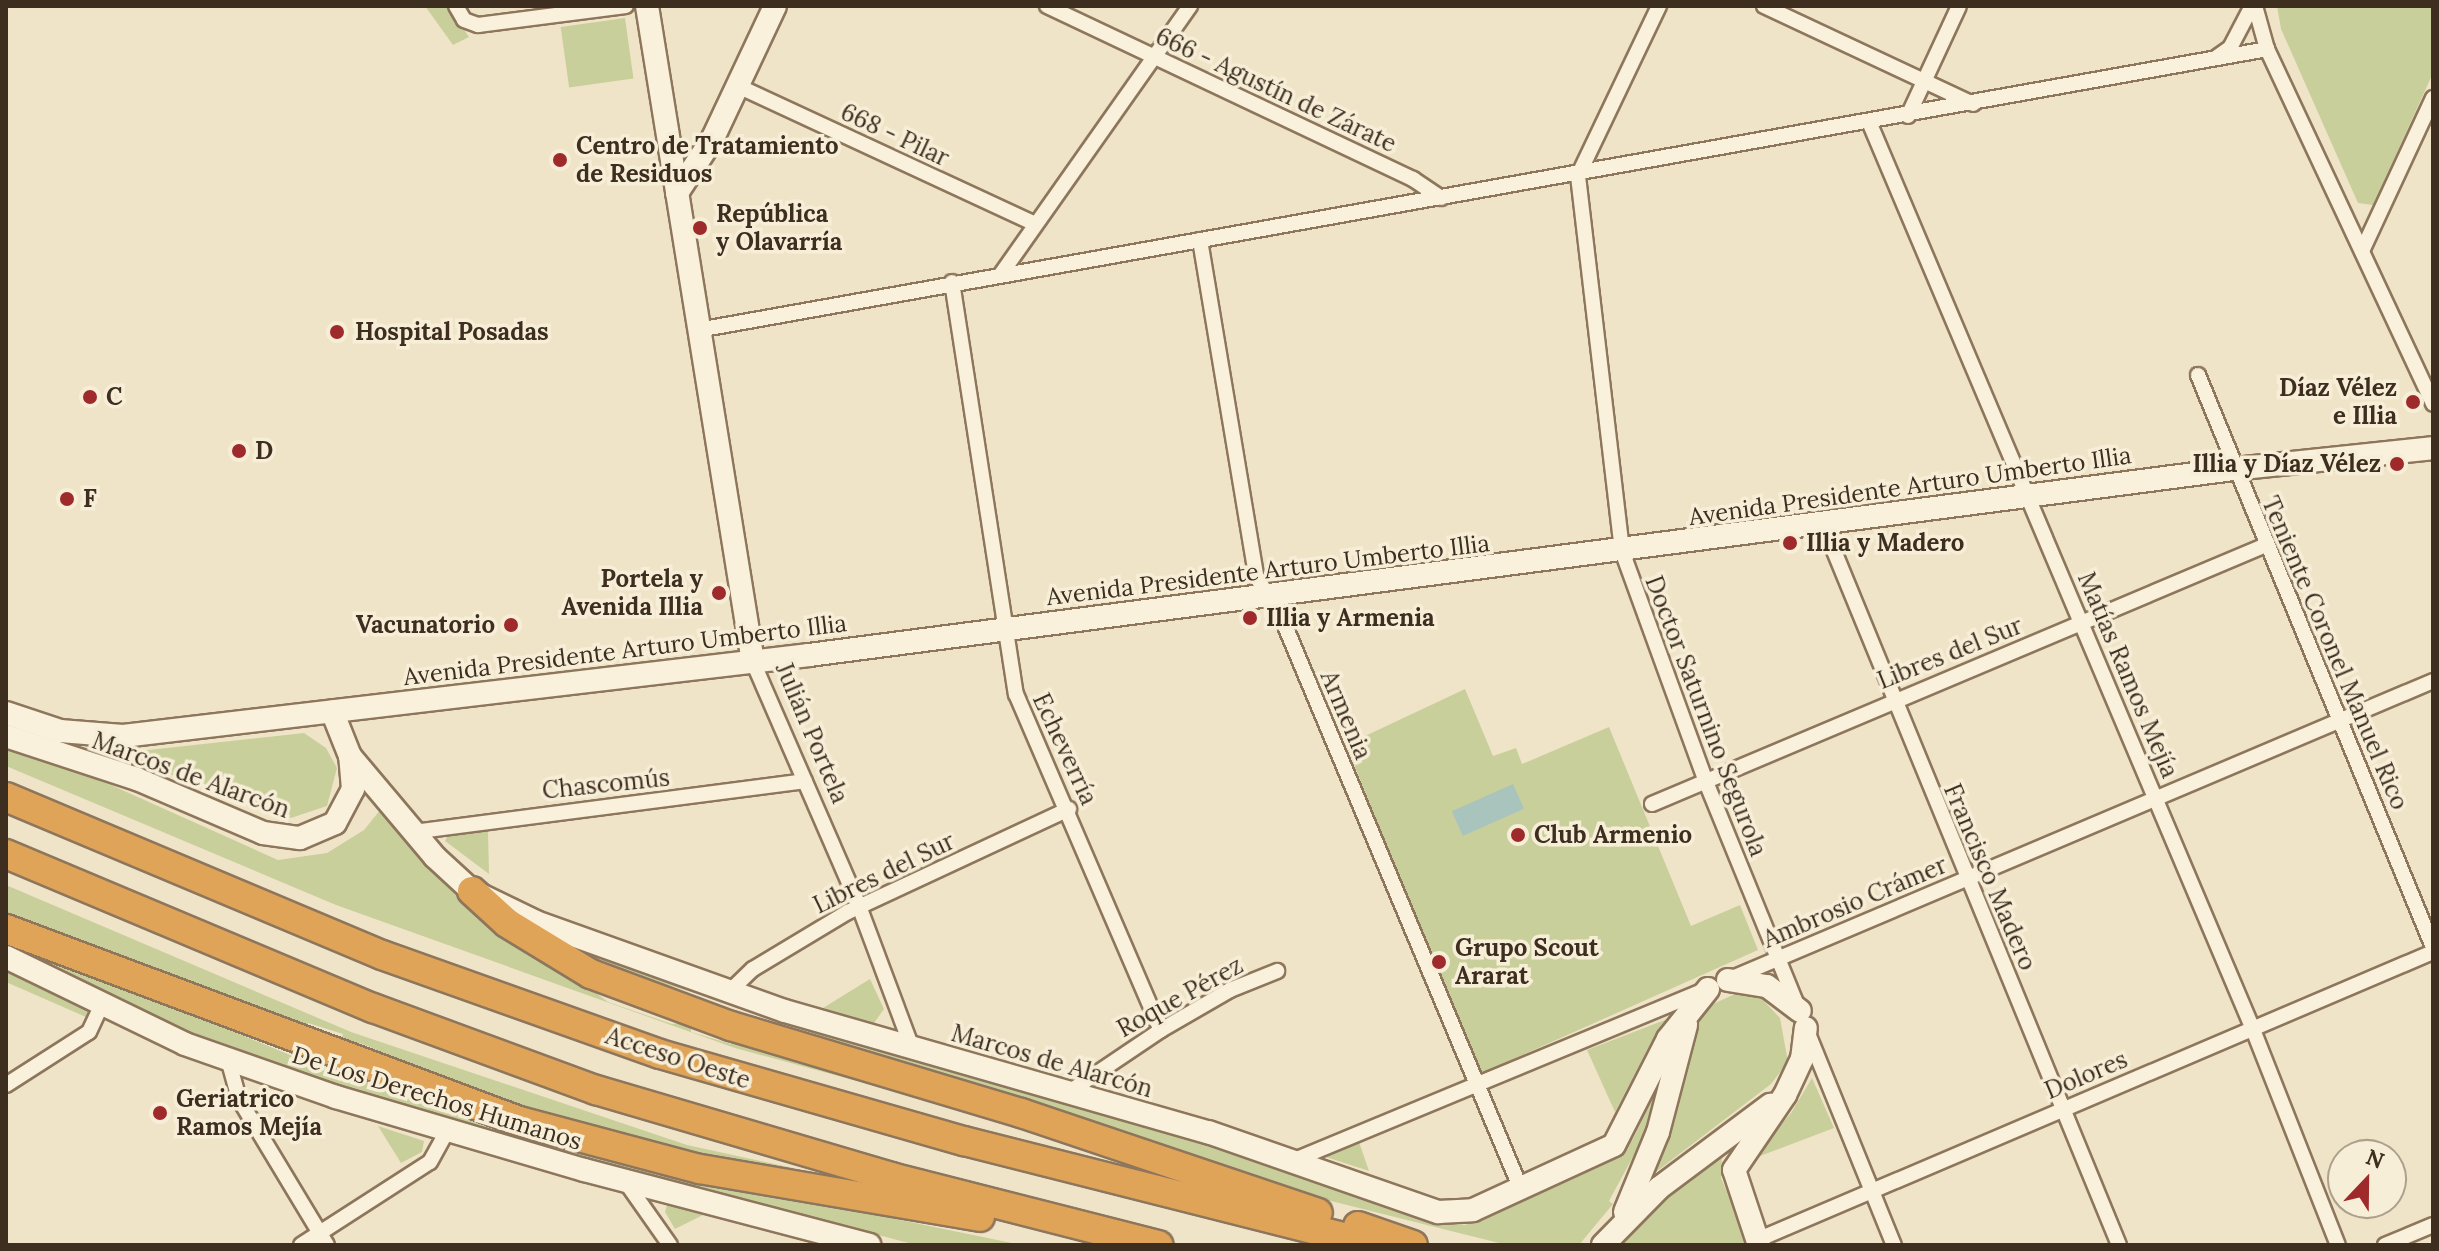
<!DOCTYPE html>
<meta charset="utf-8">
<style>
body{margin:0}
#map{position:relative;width:2439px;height:1251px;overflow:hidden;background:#f0e4c8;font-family:Lora,serif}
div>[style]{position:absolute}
.green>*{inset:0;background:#c9cf9b;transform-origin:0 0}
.water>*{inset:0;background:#a9c4bc;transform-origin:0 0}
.roads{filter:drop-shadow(2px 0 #8d765c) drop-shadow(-2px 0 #8d765c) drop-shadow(0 2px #8d765c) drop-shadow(0 -2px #8d765c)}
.street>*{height:14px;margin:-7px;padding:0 7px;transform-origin:7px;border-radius:7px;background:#faf1dc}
.secondary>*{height:22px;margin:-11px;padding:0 11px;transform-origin:11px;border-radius:11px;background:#faf1dc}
.highway>*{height:28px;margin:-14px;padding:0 14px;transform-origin:14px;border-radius:14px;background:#e0a458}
.dots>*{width:22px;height:22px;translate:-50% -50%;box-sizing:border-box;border:4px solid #f7eed8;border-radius:50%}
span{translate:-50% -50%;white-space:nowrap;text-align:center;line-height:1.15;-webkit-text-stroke:7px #f7eed8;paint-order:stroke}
.street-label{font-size:24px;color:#3d2e20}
.poi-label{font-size:24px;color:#3d2e20;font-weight:700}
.left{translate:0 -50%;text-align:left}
.right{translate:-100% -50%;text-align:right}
.frame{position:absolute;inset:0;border:8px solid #3d2e20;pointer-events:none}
.north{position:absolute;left:2327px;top:1139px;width:80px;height:80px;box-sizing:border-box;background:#f7eed8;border:2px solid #ada18e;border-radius:50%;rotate:22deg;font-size:22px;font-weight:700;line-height:32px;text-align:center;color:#3d2e20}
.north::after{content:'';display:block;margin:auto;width:28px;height:36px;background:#9e2a2b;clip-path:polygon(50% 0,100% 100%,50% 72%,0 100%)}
</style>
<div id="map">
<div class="green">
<i style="clip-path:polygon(425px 6px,449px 6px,469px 37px,453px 45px)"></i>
<i style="clip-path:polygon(2277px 6px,2433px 6px,2433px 73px,2373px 205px,2358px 203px,2281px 29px)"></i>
<i style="left:625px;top:18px;width:61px;height:65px;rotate:82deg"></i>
<i style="clip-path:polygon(1465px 689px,1493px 756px,1516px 748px,1522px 764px,1609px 727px,1691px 926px,1740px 905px,1758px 950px,1480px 1074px,1346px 745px)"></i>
<i style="clip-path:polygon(304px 733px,326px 748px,337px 768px,327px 806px,291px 818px,136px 762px,139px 751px)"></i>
<i style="clip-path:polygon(6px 745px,111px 785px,278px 860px,327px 853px,364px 830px,381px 809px,426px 865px,608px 1002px,672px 1024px,691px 1022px,691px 1032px,731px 1044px,733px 1038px,1011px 1123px,735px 1048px,336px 905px,6px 766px)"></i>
<i style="clip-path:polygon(488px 831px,489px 874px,445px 841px,448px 835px)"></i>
<i style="clip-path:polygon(6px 885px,351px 1032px,687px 1145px,793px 1168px,790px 1182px,634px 1147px,388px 1062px,391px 1056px,360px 1043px,349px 1054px,338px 1049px,343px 1034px,308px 1023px,306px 1030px,6px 922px)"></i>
<i style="clip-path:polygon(547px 936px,624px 966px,717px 999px,597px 965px)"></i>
<i style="clip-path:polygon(6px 937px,314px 1065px,619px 1162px,1022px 1245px,916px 1245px,467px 1126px,182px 1033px,6px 946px)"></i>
<i style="clip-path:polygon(6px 967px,89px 1008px,86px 1017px,6px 982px)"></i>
<i style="clip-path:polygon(870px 979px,884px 1009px,874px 1023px,823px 1008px)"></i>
<i style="clip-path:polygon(1737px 993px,1762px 999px,1780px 1018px,1788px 1062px,1771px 1084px,1648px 1178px,1698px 1011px)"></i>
<i style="clip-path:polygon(1670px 1018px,1651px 1042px,1615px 1112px,1587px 1050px)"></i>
<i style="clip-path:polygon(777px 1019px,1194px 1139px,1401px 1210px,1465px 1225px,1617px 1152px,1633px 1139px,1657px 1090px,1642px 1140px,1609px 1201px,1613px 1204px,1579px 1245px,1507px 1245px,1299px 1193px,902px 1069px)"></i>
<i style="clip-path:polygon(1812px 1078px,1834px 1128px,1752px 1159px,1791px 1113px)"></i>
<i style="clip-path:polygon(378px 1126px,424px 1141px,422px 1152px,401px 1163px)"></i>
<i style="clip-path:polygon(1359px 1142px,1369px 1171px,1326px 1157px)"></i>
<i style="clip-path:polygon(1722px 1152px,1721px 1178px,1750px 1245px,1621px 1245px,1677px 1187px)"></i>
<i style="clip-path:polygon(667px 1205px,703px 1215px,675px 1229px,665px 1212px)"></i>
</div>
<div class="water">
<i style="left:1513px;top:784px;width:27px;height:67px;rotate:66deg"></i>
</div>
<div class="roads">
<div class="street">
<i style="left:456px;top:6px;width:16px;rotate:60deg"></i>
<i style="left:464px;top:20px;width:15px;rotate:20deg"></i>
<i style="left:478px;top:25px;width:149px;rotate:-7.3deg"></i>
<i style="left:1047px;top:6px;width:405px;rotate:25.3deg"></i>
<i style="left:1413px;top:179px;width:34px;rotate:34deg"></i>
<i style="left:1659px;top:6px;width:188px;rotate:115.5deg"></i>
<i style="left:1578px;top:176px;width:378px;rotate:83.3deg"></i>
<i style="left:1622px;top:551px;width:246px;rotate:70deg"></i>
<i style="left:1706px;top:782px;width:244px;rotate:67.8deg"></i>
<i style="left:1764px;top:6px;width:231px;rotate:25.1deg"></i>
<i style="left:2255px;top:6px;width:45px;rotate:74.4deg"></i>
<i style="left:2267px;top:49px;width:392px;rotate:64.9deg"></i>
<i style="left:2217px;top:57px;width:16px;rotate:-35deg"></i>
<i style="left:2230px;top:48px;width:47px;rotate:-62.4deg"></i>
<i style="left:738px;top:86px;width:327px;rotate:24.9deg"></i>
<i style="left:1908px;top:116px;width:121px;rotate:-65.1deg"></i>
<i style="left:1870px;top:124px;width:980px;rotate:67.07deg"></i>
<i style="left:2252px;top:1027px;width:234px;rotate:68.5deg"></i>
<i style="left:1200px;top:240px;width:341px;rotate:80.5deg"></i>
<i style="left:1256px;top:576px;width:52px;rotate:59deg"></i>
<i style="left:1283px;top:621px;width:616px;rotate:67.27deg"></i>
<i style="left:2362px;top:251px;width:169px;rotate:-65.1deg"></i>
<i style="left:1001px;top:274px;width:328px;rotate:-54.8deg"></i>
<i style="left:952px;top:282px;width:417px;rotate:81.2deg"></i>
<i style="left:1016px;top:694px;width:366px;rotate:66.7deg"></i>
<i style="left:698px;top:330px;width:1594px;rotate:-10.15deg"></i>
<i style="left:2198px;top:375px;width:618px;rotate:67.67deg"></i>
<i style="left:1823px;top:524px;width:779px;rotate:67.68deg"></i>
<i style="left:753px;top:662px;width:266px;rotate:66.5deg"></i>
<i style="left:859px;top:906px;width:152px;rotate:69.5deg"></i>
<i style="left:1652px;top:804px;width:666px;rotate:-22.87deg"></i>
<i style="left:413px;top:832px;width:395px;rotate:-7.4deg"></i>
<i style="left:1730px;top:979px;width:764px;rotate:-22.97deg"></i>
<i style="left:729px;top:992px;width:33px;rotate:-44deg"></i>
<i style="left:753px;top:969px;width:111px;rotate:-31deg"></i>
<i style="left:848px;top:912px;width:244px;rotate:-25deg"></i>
<i style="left:1807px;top:1031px;width:231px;rotate:67.9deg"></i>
<i style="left:228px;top:1059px;width:41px;rotate:74.6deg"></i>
<i style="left:239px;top:1099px;width:170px;rotate:58.9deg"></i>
<i style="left:6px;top:1085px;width:98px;rotate:-32.6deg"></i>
<i style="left:89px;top:1032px;width:31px;rotate:-65deg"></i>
<i style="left:1069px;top:1092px;width:111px;rotate:-34deg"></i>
<i style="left:1161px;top:1030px;width:80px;rotate:-30.1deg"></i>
<i style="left:1230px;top:990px;width:51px;rotate:-22deg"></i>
<i style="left:1292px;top:1161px;width:445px;rotate:-22.5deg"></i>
<i style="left:625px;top:1181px;width:78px;rotate:54.9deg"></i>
<i style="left:1757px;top:1240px;width:735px;rotate:-23.08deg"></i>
<i style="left:301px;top:1245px;width:153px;rotate:-32.8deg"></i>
<i style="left:430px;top:1162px;width:35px;rotate:-61deg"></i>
<i style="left:2385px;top:1245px;width:52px;rotate:-22.6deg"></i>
</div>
<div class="secondary">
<i style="left:647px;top:6px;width:665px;rotate:80.82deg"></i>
<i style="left:677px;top:193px;width:66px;rotate:-56.8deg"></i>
<i style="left:713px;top:138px;width:146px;rotate:-64.8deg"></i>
<i style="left:6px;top:713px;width:57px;rotate:18.4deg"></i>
<i style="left:60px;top:731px;width:63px;rotate:4.5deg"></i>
<i style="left:123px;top:736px;width:691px;rotate:-6.73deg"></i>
<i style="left:809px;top:655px;width:1437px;rotate:-7.44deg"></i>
<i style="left:2234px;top:469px;width:200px;rotate:-6deg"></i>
<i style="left:6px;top:736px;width:138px;rotate:18.2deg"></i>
<i style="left:137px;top:779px;width:137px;rotate:23.2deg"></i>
<i style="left:263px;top:833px;width:37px;rotate:8deg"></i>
<i style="left:300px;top:838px;width:38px;rotate:-23deg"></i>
<i style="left:335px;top:823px;width:38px;rotate:-62deg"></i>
<i style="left:353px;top:789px;width:33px;rotate:-95deg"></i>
<i style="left:350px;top:756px;width:48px;rotate:-111.8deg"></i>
<i style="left:350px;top:756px;width:132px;rotate:49.9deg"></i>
<i style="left:435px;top:857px;width:50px;rotate:42.6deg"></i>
<i style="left:472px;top:891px;width:71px;rotate:25.8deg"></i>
<i style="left:536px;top:922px;width:264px;rotate:19.7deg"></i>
<i style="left:785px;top:1011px;width:440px;rotate:16deg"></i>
<i style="left:1208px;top:1132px;width:244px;rotate:19.2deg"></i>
<i style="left:1438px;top:1212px;width:35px;rotate:-3deg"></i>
<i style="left:1473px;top:1210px;width:155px;rotate:-24.7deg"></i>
<i style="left:1614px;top:1145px;width:119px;rotate:-63deg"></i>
<i style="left:1668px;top:1039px;width:64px;rotate:-51.3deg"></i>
<i style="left:6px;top:957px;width:199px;rotate:25.9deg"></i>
<i style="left:185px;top:1044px;width:160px;rotate:19.3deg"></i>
<i style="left:336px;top:1097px;width:259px;rotate:16.4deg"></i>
<i style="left:584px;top:1170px;width:295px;rotate:14.7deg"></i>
<i style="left:1728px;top:980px;width:39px;rotate:9deg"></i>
<i style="left:1767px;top:986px;width:41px;rotate:37.1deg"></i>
<i style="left:1625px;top:1212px;width:87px;rotate:-67.6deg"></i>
<i style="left:1658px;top:1132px;width:111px;rotate:-75.3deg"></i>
<i style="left:1603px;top:1245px;width:80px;rotate:-45.5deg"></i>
<i style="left:1659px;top:1188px;width:139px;rotate:-36.8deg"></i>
<i style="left:1759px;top:1245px;width:79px;rotate:-108.4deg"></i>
<i style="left:1734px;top:1170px;width:91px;rotate:-55.8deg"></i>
<i style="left:1785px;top:1095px;width:40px;rotate:-65deg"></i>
<i style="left:1802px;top:1059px;width:31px;rotate:-83deg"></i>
</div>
<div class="highway">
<i style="left:6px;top:797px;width:408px;rotate:22.8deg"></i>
<i style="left:382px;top:955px;width:295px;rotate:19.6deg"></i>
<i style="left:660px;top:1054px;width:316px;rotate:16deg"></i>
<i style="left:964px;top:1141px;width:425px;rotate:14.2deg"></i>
<i style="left:6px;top:854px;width:398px;rotate:22.8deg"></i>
<i style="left:373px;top:1008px;width:238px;rotate:20.2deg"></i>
<i style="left:596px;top:1090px;width:308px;rotate:16.4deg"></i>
<i style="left:891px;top:1177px;width:276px;rotate:14.3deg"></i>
<i style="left:472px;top:891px;width:47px;rotate:42.4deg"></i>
<i style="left:507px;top:923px;width:98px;rotate:31.3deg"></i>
<i style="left:591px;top:974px;width:149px;rotate:20.4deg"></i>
<i style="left:731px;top:1026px;width:303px;rotate:16.7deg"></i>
<i style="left:1021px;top:1113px;width:313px;rotate:18.6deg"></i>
<i style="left:6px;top:929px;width:548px;rotate:20.52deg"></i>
<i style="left:519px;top:1121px;width:187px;rotate:14.9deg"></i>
<i style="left:700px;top:1169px;width:284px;rotate:9.7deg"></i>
<i style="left:1358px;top:1226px;width:58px;rotate:19.1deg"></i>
</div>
</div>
<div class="dots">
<i style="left:560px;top:160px;background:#9e2a2b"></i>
<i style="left:700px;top:228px;background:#9e2a2b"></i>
<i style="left:337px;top:332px;background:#9e2a2b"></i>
<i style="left:90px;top:397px;background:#9e2a2b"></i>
<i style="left:2413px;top:402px;background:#9e2a2b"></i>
<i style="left:239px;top:451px;background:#9e2a2b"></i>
<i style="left:2397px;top:464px;background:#9e2a2b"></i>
<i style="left:67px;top:499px;background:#9e2a2b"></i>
<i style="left:1790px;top:543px;background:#9e2a2b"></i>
<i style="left:719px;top:593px;background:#9e2a2b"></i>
<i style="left:1250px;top:618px;background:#9e2a2b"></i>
<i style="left:511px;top:625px;background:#9e2a2b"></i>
<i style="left:1518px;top:835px;background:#9e2a2b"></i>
<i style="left:1439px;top:962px;background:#9e2a2b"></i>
<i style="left:160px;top:1113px;background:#9e2a2b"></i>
</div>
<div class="street-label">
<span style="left:1276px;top:90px;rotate:25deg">666 - Agustín de Zárate</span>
<span style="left:895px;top:135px;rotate:25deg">668 - Pilar</span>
<span style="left:1910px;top:486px;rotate:-8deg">Avenida Presidente Arturo Umberto Illia</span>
<span style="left:1268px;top:570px;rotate:-7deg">Avenida Presidente Arturo Umberto Illia</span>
<span style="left:625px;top:650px;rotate:-7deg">Avenida Presidente Arturo Umberto Illia</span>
<span style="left:1950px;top:653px;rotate:-22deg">Libres del Sur</span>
<span style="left:2335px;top:653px;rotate:67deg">Teniente Coronel Manuel Rico</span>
<span style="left:2128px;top:675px;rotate:67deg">Matías Ramos Mejía</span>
<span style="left:1346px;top:715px;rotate:67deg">Armenia</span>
<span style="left:1706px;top:716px;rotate:69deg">Doctor Saturnino Segurola</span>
<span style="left:812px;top:733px;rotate:67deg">Julián Portela</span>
<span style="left:1065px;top:749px;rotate:65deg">Echeverría</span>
<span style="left:191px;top:775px;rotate:20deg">Marcos de Alarcón</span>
<span style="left:606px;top:784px;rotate:-6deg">Chascomús</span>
<span style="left:884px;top:873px;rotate:-26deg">Libres del Sur</span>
<span style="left:1990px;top:877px;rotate:67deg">Francisco Madero</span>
<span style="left:1855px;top:902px;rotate:-23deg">Ambrosio Crámer</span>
<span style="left:1180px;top:997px;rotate:-29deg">Roque Pérez</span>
<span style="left:678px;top:1058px;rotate:18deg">Acceso Oeste</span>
<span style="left:1052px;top:1061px;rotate:16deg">Marcos de Alarcón</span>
<span style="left:2086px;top:1075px;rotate:-23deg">Dolores</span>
<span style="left:437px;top:1098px;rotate:17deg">De Los Derechos Humanos</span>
</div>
<div class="poi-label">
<span class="left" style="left:576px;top:160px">Centro de Tratamiento<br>de Residuos</span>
<span class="left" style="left:716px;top:228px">República<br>y Olavarría</span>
<span class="left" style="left:355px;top:332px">Hospital Posadas</span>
<span class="right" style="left:2397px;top:402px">Díaz Vélez<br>e Illia</span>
<span class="left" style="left:106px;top:397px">C</span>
<span class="left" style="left:255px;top:451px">D</span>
<span class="right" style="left:2381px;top:464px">Illia y Díaz Vélez</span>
<span class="left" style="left:83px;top:499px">F</span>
<span class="left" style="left:1806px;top:543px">Illia y Madero</span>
<span class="right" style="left:703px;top:593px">Portela y<br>Avenida Illia</span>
<span class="left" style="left:1266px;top:618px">Illia y Armenia</span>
<span class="right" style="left:495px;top:625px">Vacunatorio</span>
<span class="left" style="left:1534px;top:835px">Club Armenio</span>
<span class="left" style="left:1455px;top:962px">Grupo Scout<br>Ararat</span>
<span class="left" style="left:176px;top:1113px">Geriatrico<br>Ramos Mejía</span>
</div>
<div class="frame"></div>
<div class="north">N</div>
</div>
